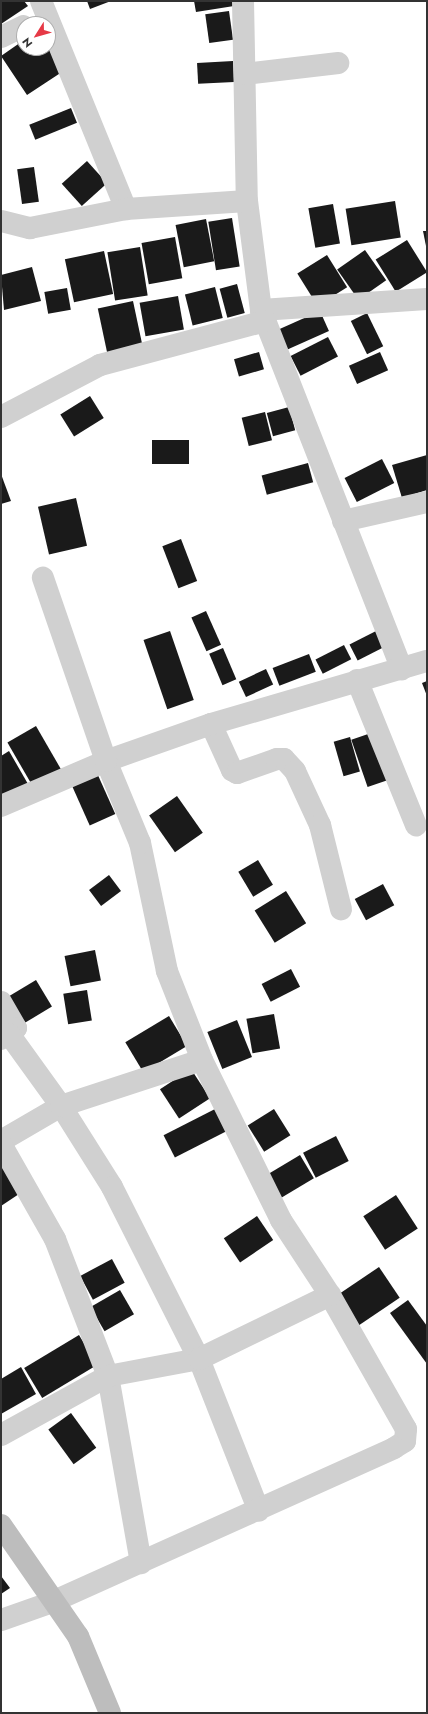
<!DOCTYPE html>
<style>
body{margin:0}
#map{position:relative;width:428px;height:1714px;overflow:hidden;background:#fff;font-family:Jost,sans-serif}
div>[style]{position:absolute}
.building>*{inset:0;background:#1a1a1a;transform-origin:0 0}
.street>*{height:22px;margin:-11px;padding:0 11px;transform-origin:11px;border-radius:11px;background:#d0d0d0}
.secondary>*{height:22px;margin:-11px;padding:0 11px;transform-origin:11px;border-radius:11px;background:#bdbdbd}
span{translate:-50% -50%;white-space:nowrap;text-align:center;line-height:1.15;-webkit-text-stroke:4px #fff;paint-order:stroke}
.frame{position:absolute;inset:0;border:2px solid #333;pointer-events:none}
.north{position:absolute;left:16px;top:16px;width:40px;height:40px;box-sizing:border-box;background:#fff;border:1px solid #adadad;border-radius:50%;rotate:233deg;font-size:11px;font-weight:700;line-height:16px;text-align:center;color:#333}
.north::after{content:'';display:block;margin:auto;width:14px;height:18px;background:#e63946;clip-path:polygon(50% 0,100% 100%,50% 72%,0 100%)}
</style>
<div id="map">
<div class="building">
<i style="clip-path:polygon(1px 1px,24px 1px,28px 6px,1px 24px)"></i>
<i style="clip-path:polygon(87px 1px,111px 1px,90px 9px)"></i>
<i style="clip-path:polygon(194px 1px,233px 1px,234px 6px,196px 12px)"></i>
<i style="left:229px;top:11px;width:29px;height:24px;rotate:82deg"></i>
<i style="clip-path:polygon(24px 40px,24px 48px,48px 48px,48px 44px,65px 70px,27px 95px,1px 56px)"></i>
<i style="left:233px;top:61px;width:21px;height:36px;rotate:87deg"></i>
<i style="left:71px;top:108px;width:16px;height:45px;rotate:68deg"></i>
<i style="left:87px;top:161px;width:30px;height:34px;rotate:48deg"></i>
<i style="left:34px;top:167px;width:35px;height:17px;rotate:82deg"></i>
<i style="left:395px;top:201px;width:37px;height:50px;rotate:81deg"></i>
<i style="left:333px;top:204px;width:40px;height:25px;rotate:80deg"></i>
<i style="left:232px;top:218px;width:49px;height:24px;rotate:81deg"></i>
<i style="left:206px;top:219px;width:43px;height:31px;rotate:79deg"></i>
<i style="clip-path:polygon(423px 231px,427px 231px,427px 246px,426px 246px)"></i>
<i style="left:175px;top:237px;width:42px;height:34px;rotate:80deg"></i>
<i style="left:407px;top:240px;width:38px;height:37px;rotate:58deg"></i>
<i style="left:140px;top:247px;width:49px;height:33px;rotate:81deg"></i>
<i style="left:365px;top:250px;width:37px;height:34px;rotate:55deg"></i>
<i style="left:104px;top:251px;width:44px;height:40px;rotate:78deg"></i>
<i style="left:327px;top:255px;width:38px;height:35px;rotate:58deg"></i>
<i style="clip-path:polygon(32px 267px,41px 301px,4px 310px,1px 275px)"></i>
<i style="left:237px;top:284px;width:30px;height:18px;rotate:75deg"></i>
<i style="left:215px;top:287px;width:32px;height:31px;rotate:76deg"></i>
<i style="left:67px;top:288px;width:22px;height:23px;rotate:80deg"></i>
<i style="left:178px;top:296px;width:34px;height:39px;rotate:80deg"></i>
<i style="left:133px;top:301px;width:48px;height:36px;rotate:78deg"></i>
<i style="left:320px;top:311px;width:22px;height:46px;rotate:66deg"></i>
<i style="left:367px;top:313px;width:37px;height:18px;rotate:64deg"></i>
<i style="left:328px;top:337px;width:22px;height:42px;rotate:63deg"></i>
<i style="left:259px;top:352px;width:18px;height:26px;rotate:74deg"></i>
<i style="left:380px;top:352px;width:20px;height:34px;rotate:66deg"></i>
<i style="left:90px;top:396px;width:26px;height:35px;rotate:58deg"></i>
<i style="left:289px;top:407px;width:24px;height:23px;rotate:75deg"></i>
<i style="left:265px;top:412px;width:29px;height:24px;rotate:76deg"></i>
<i style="left:152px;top:440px;width:37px;height:24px"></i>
<i style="clip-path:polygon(427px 455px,427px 490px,402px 498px,392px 465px)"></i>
<i style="left:382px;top:459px;width:27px;height:42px;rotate:63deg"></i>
<i style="left:308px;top:463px;width:20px;height:48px;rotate:75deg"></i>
<i style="clip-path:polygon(1px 474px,11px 501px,1px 504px)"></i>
<i style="left:76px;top:498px;width:49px;height:39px;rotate:77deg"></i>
<i style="left:181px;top:539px;width:45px;height:20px;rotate:69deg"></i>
<i style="left:206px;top:611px;width:37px;height:16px;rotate:66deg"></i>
<i style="left:378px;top:630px;width:18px;height:32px;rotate:63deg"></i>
<i style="left:170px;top:631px;width:73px;height:28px;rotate:71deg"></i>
<i style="left:344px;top:645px;width:16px;height:32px;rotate:63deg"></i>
<i style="left:223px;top:648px;width:34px;height:15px;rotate:67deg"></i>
<i style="left:309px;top:654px;width:19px;height:39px;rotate:69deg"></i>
<i style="left:266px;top:669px;width:17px;height:30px;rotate:65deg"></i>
<i style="clip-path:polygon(427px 681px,427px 696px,422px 683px)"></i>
<i style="left:36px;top:726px;width:50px;height:33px;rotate:60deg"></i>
<i style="left:374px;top:732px;width:50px;height:24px;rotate:71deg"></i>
<i style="left:350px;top:737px;width:36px;height:17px;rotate:74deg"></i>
<i style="clip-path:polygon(9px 751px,28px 784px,1px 799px,1px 756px)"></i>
<i style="left:97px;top:773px;width:45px;height:28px;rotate:66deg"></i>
<i style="left:177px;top:796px;width:45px;height:34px;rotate:55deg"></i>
<i style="left:258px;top:860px;width:29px;height:23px;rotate:59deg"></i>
<i style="left:109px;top:875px;width:20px;height:25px;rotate:53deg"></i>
<i style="left:383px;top:884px;width:24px;height:32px;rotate:62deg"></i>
<i style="left:286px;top:891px;width:38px;height:37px;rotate:58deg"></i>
<i style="left:95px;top:950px;width:31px;height:31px;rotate:79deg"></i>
<i style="left:291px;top:969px;width:20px;height:33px;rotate:63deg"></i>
<i style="left:36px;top:980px;width:31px;height:34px;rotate:59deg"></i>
<i style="left:87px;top:990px;width:31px;height:24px;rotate:81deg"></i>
<i style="left:274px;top:1014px;width:35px;height:28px;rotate:80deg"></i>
<i style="left:169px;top:1016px;width:35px;height:51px;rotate:59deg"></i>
<i style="left:237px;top:1020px;width:40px;height:32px;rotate:68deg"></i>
<i style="left:191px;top:1069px;width:35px;height:37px;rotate:57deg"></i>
<i style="left:217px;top:1108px;width:25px;height:60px;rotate:63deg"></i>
<i style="left:274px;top:1109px;width:31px;height:31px;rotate:58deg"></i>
<i style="left:336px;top:1136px;width:28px;height:37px;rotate:63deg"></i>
<i style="left:300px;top:1155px;width:27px;height:39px;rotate:59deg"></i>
<i style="clip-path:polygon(1px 1159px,22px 1192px,1px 1206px)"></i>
<i style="left:396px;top:1195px;width:40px;height:39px;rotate:57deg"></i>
<i style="left:257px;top:1216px;width:29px;height:40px;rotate:56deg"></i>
<i style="left:112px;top:1259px;width:27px;height:36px;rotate:62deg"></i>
<i style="left:379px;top:1267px;width:37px;height:50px;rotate:56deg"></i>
<i style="left:120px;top:1290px;width:28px;height:34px;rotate:60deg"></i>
<i style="clip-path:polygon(408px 1300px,427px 1326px,427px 1364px,390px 1313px)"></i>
<i style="left:79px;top:1335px;width:35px;height:64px;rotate:59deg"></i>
<i style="clip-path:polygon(21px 1367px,36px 1394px,1px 1414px,1px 1379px)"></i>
<i style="left:71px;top:1413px;width:43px;height:28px;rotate:54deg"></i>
<i style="clip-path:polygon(1px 1576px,10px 1588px,1px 1594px)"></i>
</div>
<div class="street">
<i style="left:41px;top:1px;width:225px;rotate:67.8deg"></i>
<i style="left:243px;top:1px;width:200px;rotate:88.9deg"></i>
<i style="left:247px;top:201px;width:110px;rotate:82.7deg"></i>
<i style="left:261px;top:310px;width:386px;rotate:68.6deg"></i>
<i style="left:1px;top:37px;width:25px;rotate:-26deg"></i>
<i style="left:245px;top:74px;width:94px;rotate:-6.7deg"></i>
<i style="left:1px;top:221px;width:30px;rotate:14deg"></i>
<i style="left:30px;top:228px;width:98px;rotate:-11.2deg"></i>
<i style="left:126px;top:209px;width:121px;rotate:-3.8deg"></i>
<i style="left:261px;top:310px;width:166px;rotate:-3.8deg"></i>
<i style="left:1px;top:417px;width:112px;rotate:-27.7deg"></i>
<i style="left:100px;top:365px;width:171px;rotate:-14.9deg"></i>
<i style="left:343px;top:521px;width:86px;rotate:-12.7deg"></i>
<i style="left:357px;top:680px;width:157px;rotate:67.9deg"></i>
<i style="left:211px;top:724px;width:51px;rotate:65.5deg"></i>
<i style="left:232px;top:770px;width:6px;rotate:31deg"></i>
<i style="left:237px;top:773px;width:42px;rotate:-19.3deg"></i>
<i style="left:277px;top:759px;width:7px"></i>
<i style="left:284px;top:759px;width:16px;rotate:47deg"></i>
<i style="left:295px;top:771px;width:60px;rotate:65.2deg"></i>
<i style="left:320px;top:825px;width:87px;rotate:76deg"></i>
<i style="left:1px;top:806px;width:114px;rotate:-23.2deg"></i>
<i style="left:106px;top:761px;width:111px;rotate:-19.4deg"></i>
<i style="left:211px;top:724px;width:225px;rotate:-16.3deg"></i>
<i style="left:1px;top:1002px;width:30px;rotate:60deg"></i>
<i style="left:16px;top:1028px;width:19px;rotate:144deg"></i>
<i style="left:9px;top:1034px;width:89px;rotate:54.2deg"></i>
<i style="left:61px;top:1106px;width:96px;rotate:57.8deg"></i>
<i style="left:112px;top:1187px;width:193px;rotate:63.2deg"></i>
<i style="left:199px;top:1359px;width:163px;rotate:68.5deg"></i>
<i style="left:1px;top:1141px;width:69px;rotate:-30.3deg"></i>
<i style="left:61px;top:1106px;width:148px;rotate:-18.1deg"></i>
<i style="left:1px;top:1144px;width:109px;rotate:60.4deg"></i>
<i style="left:55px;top:1239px;width:147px;rotate:68.9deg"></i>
<i style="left:108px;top:1376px;width:190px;rotate:80deg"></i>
<i style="left:1px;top:1435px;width:122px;rotate:-28.9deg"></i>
<i style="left:108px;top:1376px;width:93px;rotate:-10.6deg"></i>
<i style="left:199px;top:1359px;width:146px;rotate:-26deg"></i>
<i style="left:1px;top:1620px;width:54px;rotate:-19.4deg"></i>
<i style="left:52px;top:1602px;width:375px;rotate:-24.2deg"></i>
<i style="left:394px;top:1448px;width:13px;rotate:-32deg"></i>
<i style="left:405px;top:1441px;width:12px;rotate:-85deg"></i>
<i style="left:406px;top:1429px;width:154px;rotate:-119.6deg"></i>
<i style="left:330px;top:1295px;width:90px;rotate:-123.2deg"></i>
<i style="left:281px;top:1220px;width:178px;rotate:-116.3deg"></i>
<i style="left:202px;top:1060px;width:96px;rotate:-111.5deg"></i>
<i style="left:167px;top:971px;width:131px;rotate:-101.9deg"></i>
<i style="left:140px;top:843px;width:89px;rotate:-112.5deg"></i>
<i style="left:106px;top:761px;width:194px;rotate:-109deg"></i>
</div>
<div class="secondary">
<i style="left:1px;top:1525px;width:135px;rotate:55.3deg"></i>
<i style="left:78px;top:1636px;width:83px;rotate:67.4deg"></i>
</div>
<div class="frame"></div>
<div class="north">N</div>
</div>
